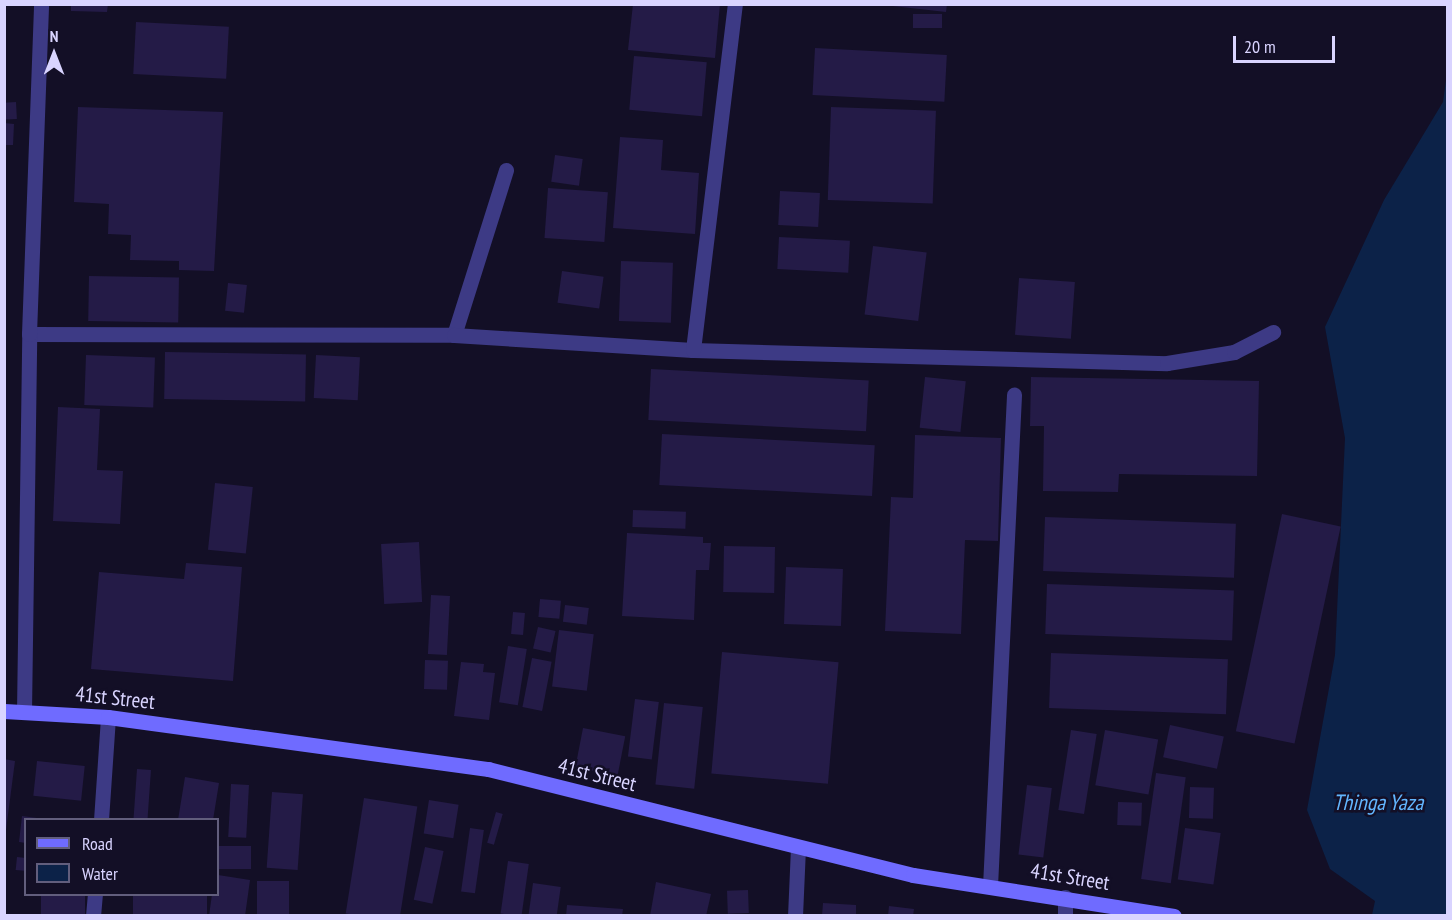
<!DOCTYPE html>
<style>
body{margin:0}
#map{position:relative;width:1452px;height:920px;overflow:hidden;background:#130f26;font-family:"PT Sans Narrow",sans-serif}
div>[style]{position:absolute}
.water>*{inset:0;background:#0c2248}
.building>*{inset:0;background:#241b47;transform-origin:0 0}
.service>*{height:15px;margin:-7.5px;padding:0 7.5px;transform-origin:7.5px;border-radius:7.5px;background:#3d3a85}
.minor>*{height:15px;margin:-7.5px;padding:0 7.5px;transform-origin:7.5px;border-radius:7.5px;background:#3d3a85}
.secondary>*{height:15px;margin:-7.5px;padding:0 7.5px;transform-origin:7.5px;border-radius:7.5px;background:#6f6bff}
span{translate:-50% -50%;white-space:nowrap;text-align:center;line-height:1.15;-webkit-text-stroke:5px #130f26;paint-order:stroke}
.street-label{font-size:21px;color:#d9d4ff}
.water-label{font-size:22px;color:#62b6ff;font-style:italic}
.frame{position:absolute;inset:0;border:6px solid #d9d4ff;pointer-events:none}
.legend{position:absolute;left:24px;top:818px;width:195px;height:78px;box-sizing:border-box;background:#130f26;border:2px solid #625e7d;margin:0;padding:8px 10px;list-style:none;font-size:18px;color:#d9d4ff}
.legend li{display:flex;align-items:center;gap:12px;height:30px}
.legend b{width:30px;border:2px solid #625e7d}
.north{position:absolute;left:24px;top:24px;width:60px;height:60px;-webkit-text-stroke:4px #130f26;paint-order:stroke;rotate:0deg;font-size:16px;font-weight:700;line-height:24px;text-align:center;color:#d9d4ff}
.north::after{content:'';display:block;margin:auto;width:21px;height:27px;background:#d9d4ff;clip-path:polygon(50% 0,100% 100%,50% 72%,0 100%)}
.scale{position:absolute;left:1233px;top:36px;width:102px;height:27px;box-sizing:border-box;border:3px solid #d9d4ff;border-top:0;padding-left:8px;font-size:18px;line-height:21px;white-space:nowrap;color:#d9d4ff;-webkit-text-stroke:4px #130f26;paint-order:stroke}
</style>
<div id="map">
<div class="water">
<i style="clip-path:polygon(1447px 73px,1447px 915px,1372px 915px,1375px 901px,1330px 869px,1307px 810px,1335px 655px,1345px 438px,1325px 327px,1384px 200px,1443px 102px)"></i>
</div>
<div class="building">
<i style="clip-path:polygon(71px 4px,108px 4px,107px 12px,71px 11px)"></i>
<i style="clip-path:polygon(633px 4px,720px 4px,715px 58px,628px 50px)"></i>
<i style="clip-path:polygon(875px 4px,947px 4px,946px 12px)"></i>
<i style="left:913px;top:14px;width:29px;height:14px"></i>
<i style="left:136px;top:22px;width:93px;height:52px;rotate:3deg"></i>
<i style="left:815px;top:48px;width:132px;height:47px;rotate:3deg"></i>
<i style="left:634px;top:56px;width:73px;height:54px;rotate:5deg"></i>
<i style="left:16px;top:102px;width:17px;height:12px;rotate:87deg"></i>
<i style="clip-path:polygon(78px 107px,223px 112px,214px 271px,179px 270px,179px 261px,130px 260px,131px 235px,108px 234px,109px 204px,74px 202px)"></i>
<i style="left:831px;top:107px;width:105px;height:93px;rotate:2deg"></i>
<i style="clip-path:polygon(4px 123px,14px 124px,13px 145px,4px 145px)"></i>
<i style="clip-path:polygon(620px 137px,663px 140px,661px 170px,699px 173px,695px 234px,613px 228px)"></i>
<i style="left:555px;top:155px;width:28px;height:27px;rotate:8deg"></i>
<i style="left:548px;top:188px;width:60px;height:50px;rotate:4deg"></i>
<i style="left:780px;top:191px;width:40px;height:34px;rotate:3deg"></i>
<i style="left:779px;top:237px;width:71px;height:32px;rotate:3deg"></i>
<i style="left:873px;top:246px;width:54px;height:69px;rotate:7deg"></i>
<i style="left:621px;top:261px;width:52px;height:60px;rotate:2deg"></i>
<i style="left:562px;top:271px;width:42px;height:32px;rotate:8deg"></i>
<i style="left:89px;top:276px;width:90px;height:45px;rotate:1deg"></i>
<i style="left:1019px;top:278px;width:56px;height:57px;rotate:4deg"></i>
<i style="left:228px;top:283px;width:19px;height:28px;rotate:6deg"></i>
<i style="left:165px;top:352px;width:141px;height:47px;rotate:1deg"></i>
<i style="left:86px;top:355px;width:69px;height:50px;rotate:2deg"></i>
<i style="left:316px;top:355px;width:44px;height:43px;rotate:3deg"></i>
<i style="left:651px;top:369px;width:218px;height:51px;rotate:3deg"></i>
<i style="left:925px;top:377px;width:41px;height:51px;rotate:6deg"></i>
<i style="clip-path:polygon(1031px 377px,1259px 381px,1257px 476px,1119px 474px,1118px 492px,1043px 491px,1044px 426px,1030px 426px)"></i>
<i style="clip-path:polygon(58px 407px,100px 409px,97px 470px,123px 471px,120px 524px,53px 521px)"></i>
<i style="left:662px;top:434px;width:213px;height:51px;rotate:3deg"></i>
<i style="clip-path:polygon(915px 435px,1001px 438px,998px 541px,965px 540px,961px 634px,885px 631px,891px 497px,913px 498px)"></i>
<i style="left:215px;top:483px;width:38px;height:67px;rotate:6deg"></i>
<i style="left:633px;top:510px;width:53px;height:17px;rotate:2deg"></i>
<i style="left:1282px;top:514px;width:60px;height:222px;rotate:12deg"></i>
<i style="left:1045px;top:517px;width:191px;height:54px;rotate:2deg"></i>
<i style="clip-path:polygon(627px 533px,703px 537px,703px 543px,711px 543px,709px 570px,696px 570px,694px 620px,622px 616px)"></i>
<i style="left:419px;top:542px;width:60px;height:38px;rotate:87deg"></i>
<i style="left:724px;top:546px;width:51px;height:46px;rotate:1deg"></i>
<i style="clip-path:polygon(186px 563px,242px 567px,233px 681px,91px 669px,99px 572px,184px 579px)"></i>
<i style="left:786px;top:567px;width:57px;height:57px;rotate:2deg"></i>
<i style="left:1047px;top:584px;width:187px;height:50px;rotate:2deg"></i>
<i style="left:431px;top:595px;width:19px;height:59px;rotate:3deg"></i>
<i style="left:540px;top:599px;width:21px;height:18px;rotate:5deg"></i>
<i style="left:565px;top:605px;width:24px;height:17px;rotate:7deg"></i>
<i style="left:513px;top:612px;width:12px;height:22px;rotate:5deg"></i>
<i style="left:538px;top:627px;width:18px;height:22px;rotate:13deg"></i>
<i style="left:559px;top:630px;width:35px;height:57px;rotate:7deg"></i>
<i style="left:508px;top:646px;width:19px;height:57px;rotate:9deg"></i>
<i style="left:722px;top:652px;width:117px;height:122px;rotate:5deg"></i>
<i style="left:1051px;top:653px;width:177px;height:55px;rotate:2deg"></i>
<i style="left:532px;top:658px;width:20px;height:50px;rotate:11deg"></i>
<i style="left:425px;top:660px;width:23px;height:29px;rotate:2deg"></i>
<i style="clip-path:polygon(461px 662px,484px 664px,483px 672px,495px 673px,489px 720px,454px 716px)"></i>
<i style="left:635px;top:699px;width:24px;height:58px;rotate:7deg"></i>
<i style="left:664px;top:703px;width:39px;height:82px;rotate:6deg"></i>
<i style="left:1170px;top:725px;width:55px;height:33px;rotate:12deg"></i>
<i style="left:583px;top:728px;width:43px;height:40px;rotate:11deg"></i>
<i style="left:1071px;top:730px;width:26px;height:81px;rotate:9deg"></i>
<i style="left:1105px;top:730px;width:54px;height:56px;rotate:10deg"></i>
<i style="clip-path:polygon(4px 759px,15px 761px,6px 830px,4px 830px)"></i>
<i style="left:37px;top:761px;width:48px;height:35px;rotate:6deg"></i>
<i style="left:137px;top:769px;width:14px;height:51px;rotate:4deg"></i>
<i style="left:1156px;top:773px;width:30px;height:107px;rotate:8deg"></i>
<i style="clip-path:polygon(185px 777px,219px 783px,213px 820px,178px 820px)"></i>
<i style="left:231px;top:784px;width:18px;height:53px;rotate:3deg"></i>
<i style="left:1027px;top:785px;width:25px;height:70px;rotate:7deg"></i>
<i style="left:1190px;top:787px;width:24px;height:31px;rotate:2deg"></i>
<i style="left:272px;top:792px;width:31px;height:76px;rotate:4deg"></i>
<i style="left:364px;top:798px;width:54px;height:117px;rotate:9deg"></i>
<i style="left:429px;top:800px;width:30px;height:34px;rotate:9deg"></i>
<i style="left:1118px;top:802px;width:24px;height:23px;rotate:2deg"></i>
<i style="left:496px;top:812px;width:7px;height:32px;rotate:16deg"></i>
<i style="clip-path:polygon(22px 816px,37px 818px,26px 820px,26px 843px,19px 842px)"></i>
<i style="left:470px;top:828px;width:14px;height:64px;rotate:8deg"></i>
<i style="left:1185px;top:828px;width:36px;height:52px;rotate:8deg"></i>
<i style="left:219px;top:846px;width:32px;height:23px"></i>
<i style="left:425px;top:847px;width:19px;height:54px;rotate:12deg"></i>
<i style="left:17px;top:857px;width:9px;height:13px;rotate:6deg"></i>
<i style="left:508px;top:861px;width:21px;height:53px;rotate:8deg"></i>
<i style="clip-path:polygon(218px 875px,250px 880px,245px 916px,209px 916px,212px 894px,218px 894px)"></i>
<i style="left:257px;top:881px;width:32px;height:35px"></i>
<i style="clip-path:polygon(656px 882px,711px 894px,706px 916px,650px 916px)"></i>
<i style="left:533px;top:883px;width:28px;height:33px;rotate:8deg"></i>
<i style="left:748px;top:890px;width:23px;height:21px;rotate:88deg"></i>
<i style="left:41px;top:894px;width:44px;height:22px"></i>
<i style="left:133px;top:894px;width:74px;height:22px"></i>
<i style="clip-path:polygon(823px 903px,856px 905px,856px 916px,822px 916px)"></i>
<i style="clip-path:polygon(567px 905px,623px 909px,622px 916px,566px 916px)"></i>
<i style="clip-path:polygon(889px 906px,914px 909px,913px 916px,888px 916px)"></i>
</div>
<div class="service">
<i style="left:454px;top:335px;width:173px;rotate:-72.5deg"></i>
<i style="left:990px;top:886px;width:492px;rotate:-87.2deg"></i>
</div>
<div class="minor">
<i style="left:29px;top:334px;width:425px;rotate:0.1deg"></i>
<i style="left:454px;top:335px;width:239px;rotate:3.6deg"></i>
<i style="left:693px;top:350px;width:474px;rotate:1.6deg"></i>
<i style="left:1167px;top:363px;width:68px;rotate:-9.3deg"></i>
<i style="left:1234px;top:352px;width:44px;rotate:-27.1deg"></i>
<i style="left:693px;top:350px;width:349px;rotate:-83.1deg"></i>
<i style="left:24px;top:712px;width:378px;rotate:-89.2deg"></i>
<i style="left:29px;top:334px;width:330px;rotate:-87.9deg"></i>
<i style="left:101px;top:820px;width:103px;rotate:-86.1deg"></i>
<i style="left:93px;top:916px;width:22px;rotate:-85deg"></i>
<i style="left:795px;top:916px;width:68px;rotate:-87.5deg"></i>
<i style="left:1065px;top:916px;width:19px;rotate:-90deg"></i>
</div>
<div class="secondary">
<i style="left:4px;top:711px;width:104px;rotate:3.3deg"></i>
<i style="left:108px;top:717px;width:384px;rotate:7.8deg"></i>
<i style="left:488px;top:769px;width:438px;rotate:14deg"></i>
<i style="left:913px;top:875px;width:264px;rotate:8.9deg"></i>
</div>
<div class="street-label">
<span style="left:115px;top:698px;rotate:6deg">41st Street</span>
<span style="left:597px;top:775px;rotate:14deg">41st Street</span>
<span style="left:1070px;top:877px;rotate:9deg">41st Street</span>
</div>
<div class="water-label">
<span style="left:1378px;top:803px">Thinga Yaza</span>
</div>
<div class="frame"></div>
<ul class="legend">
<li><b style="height:8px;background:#6f6bff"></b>Road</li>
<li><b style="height:16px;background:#0c2248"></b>Water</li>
</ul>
<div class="north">N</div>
<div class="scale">20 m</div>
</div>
